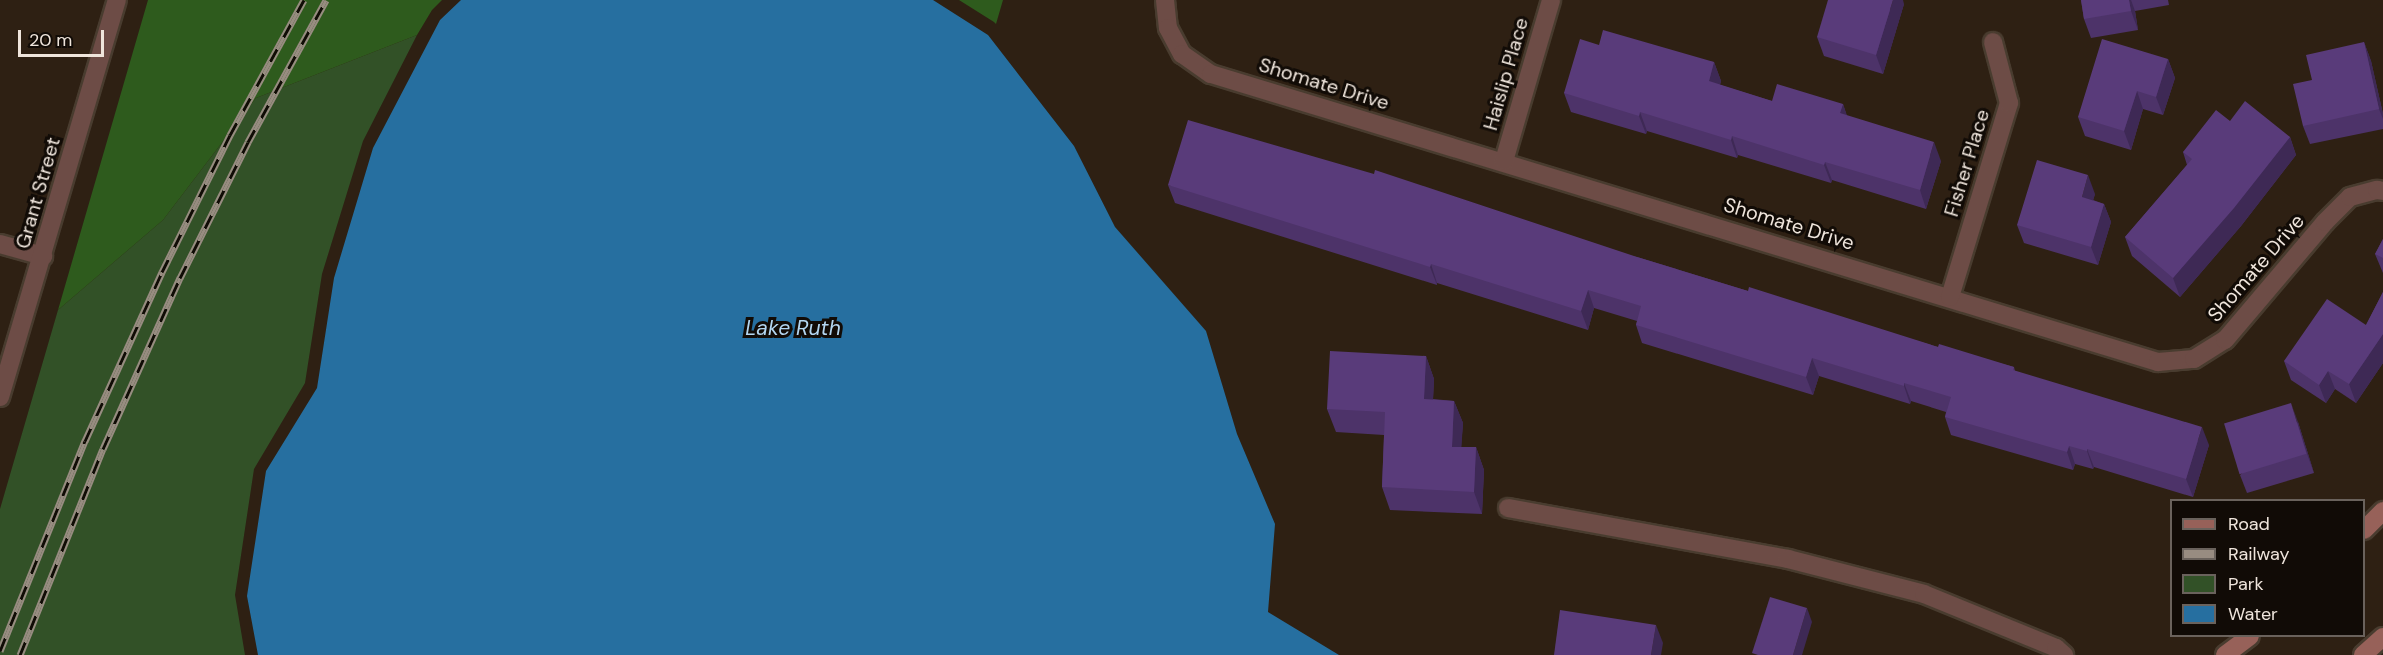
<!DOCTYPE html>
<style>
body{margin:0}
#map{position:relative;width:2383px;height:655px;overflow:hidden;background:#2e2013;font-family:"DM Sans",sans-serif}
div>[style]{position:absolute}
.green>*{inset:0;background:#325127}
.forest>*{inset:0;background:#2e5b1d}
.water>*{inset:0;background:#266fa0}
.roads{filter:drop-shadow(2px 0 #493c2f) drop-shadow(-2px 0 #493c2f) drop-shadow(0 2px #493c2f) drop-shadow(0 -2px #493c2f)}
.street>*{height:18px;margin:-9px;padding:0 9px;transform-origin:9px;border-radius:9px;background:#6d4c46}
.secondary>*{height:18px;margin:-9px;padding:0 9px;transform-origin:9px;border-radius:9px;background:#976159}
.rail>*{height:7px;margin-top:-3.5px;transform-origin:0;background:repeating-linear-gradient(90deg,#110b06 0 14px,#988c81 0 28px);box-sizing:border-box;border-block:2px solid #988c81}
.wall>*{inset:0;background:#4d3369}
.shaded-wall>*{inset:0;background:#3e2955}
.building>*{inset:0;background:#593b7a;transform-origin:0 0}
span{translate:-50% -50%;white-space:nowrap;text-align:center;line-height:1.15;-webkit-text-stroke:6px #110b06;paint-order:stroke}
.street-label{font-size:20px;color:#efe5dc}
.water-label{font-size:21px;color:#b3d6f1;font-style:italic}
.legend{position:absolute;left:2170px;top:499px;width:195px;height:138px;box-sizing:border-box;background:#110b06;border:2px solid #6a625c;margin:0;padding:8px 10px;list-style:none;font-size:18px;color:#efe5dc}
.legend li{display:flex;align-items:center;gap:12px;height:30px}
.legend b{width:30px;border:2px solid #6a625c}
.scale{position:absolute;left:18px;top:30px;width:86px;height:27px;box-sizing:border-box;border:3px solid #efe5dc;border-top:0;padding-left:8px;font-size:18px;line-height:21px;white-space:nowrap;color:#efe5dc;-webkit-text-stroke:4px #110b06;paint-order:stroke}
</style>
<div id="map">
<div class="green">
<i style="clip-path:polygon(417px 35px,363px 141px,322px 274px,305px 383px,254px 469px,235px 595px,245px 655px,0 655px,0 509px,58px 310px,163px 220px,256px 98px)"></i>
</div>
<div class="forest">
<i style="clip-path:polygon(148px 0,442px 0,432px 10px,417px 35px,256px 98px,163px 220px,58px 310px)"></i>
<i style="clip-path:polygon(959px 0,1003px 0,996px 24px,994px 22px)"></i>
</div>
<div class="water">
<i style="clip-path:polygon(461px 0,933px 0,988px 35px,1074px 146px,1115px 227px,1206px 331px,1237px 434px,1275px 524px,1268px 612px,1339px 655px,258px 655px,247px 596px,266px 471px,317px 388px,334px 278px,373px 148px,440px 20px)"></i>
</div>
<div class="roads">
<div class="street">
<i style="left:1165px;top:0;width:28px;rotate:84deg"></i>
<i style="left:1168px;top:28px;width:30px;rotate:62deg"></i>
<i style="left:1182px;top:54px;width:35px;rotate:35deg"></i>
<i style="left:1211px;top:74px;width:990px;rotate:16.92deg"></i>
<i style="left:2158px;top:362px;width:36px;rotate:-5deg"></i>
<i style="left:2194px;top:359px;width:36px;rotate:-32deg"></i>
<i style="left:2225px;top:340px;width:155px;rotate:-49.7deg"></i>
<i style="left:2325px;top:222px;width:35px;rotate:-45deg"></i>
<i style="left:2350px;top:197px;width:28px;rotate:-15deg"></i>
<i style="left:2377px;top:190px;width:6px;rotate:9deg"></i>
<i style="left:1504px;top:161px;width:168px;rotate:-73.7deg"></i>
<i style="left:0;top:244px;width:45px;rotate:15.6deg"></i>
<i style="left:1950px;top:297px;width:203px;rotate:-73.1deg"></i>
<i style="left:2009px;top:103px;width:63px;rotate:-104.7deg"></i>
<i style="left:0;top:397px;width:414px;rotate:-73.6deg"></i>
<i style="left:1508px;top:508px;width:285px;rotate:10.3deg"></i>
<i style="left:1788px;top:559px;width:140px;rotate:14.4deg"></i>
<i style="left:1924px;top:594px;width:143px;rotate:22.2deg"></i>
<i style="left:2056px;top:648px;width:11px;rotate:41deg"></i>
</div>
<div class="secondary">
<i style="left:2364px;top:530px;width:27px;rotate:-45deg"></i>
<i style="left:2225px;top:655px;width:31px;rotate:-37deg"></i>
<i style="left:2363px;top:655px;width:27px;rotate:-42deg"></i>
</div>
</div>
<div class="rail">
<i style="left:0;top:651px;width:227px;rotate:-68deg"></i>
<i style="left:85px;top:441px;width:186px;rotate:-65.5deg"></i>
<i style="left:162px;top:272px;width:153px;rotate:-63.6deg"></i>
<i style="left:230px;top:135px;width:154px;rotate:-61.3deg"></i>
<i style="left:20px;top:655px;width:222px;rotate:-68.1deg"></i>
<i style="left:103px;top:449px;width:188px;rotate:-65.8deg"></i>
<i style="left:180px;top:278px;width:152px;rotate:-63.4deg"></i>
<i style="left:248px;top:142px;width:162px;rotate:-61.2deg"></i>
</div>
<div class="wall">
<i style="clip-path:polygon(2081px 0,2168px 0,2169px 5px,2135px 11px,2138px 30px,2091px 38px,2084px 19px)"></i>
<i style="clip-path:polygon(1904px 4px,1883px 74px,1824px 56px,1817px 37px)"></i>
<i style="clip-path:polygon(2364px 42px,2371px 61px,2383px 114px,2383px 129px,2310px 144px,2303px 126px,2312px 80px)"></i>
<i style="clip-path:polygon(1599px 45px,1714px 62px,1721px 81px,1720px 85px,1772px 101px,1843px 104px,1847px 116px,1941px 161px,1926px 209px,1832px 180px,1831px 183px,1738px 155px,1737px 158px,1647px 131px,1646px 134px,1571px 112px,1564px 93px)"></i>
<i style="clip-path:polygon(2168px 59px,2175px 78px,2163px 115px,2143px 109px,2131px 150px,2085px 136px,2078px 117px)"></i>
<i style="clip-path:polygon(2230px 121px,2290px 137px,2296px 155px,2241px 226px,2180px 297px,2132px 256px,2125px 237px,2187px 165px,2183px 152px)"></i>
<i style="clip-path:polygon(1168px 185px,1637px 257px,1748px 291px,1938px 347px,2014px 367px,2015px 371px,2209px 445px,2193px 497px,2094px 467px,2093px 469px,2075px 464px,2073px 470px,1951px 435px,1945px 417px,1946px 412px,1911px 401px,1910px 404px,1819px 376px,1813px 395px,1642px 343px,1636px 325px,1637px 321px,1594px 308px,1588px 330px,1437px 283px,1437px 285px,1175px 203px)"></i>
<i style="clip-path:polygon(2095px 194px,2093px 200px,2104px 204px,2111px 222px,2098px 265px,2024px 243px,2017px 225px)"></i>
<i style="clip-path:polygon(2383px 239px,2383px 273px,2375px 254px)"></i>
<i style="clip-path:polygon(2383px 292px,2383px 363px,2356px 403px,2335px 389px,2326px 403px,2291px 380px,2284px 361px,2366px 325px)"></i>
<i style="clip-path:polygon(1426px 356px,1434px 379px,1433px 399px,1454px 401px,1463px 423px,1461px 447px,1476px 447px,1484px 470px,1482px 514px,1390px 510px,1382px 487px,1384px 435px,1336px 432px,1327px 409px)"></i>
<i style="clip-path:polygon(2298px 422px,2314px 473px,2247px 493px,2240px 475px)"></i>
</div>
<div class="shaded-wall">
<i style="clip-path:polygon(1893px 0,1903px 0,1904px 4px,1883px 74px,1876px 55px)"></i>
<i style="clip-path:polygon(2129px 0,2131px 0,2135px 11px,2138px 30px,2131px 11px)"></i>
<i style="clip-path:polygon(2364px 42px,2371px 61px,2383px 114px,2383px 119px,2379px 109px)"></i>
<i style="clip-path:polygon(2168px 59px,2175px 78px,2163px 115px,2156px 97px)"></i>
<i style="clip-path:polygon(1714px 62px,1721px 81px,1715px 100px,1709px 81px)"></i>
<i style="clip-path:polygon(2137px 91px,2143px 109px,2131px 150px,2124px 131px)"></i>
<i style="clip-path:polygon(1843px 104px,1849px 122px,1840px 113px)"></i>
<i style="clip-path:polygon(1640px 112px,1647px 131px,1646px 134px,1639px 116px)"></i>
<i style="clip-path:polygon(1732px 136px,1738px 155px,1737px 158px,1731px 140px)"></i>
<i style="clip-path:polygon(2290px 137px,2296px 155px,2241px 226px,2180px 297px,2173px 278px)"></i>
<i style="clip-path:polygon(1934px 142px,1941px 161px,1926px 209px,1920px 190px)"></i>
<i style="clip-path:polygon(1825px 162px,1832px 180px,1831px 183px,1824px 165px)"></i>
<i style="clip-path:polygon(2088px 175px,2095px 194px,2089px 215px,2082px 197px)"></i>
<i style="clip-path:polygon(2104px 204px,2111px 222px,2098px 265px,2091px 247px)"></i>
<i style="clip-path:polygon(1431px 264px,1437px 283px,1437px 285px,1430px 267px)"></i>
<i style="clip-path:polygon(1588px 290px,1594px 308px,1588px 330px,1581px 311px)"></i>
<i style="clip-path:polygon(2383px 334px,2383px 363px,2356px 403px,2349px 384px)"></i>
<i style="clip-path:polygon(1426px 356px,1434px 379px,1432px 422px,1424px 399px)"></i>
<i style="clip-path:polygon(1812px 358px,1819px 376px,1813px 395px,1806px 377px)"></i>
<i style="clip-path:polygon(2328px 371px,2335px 389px,2326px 403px,2319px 385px)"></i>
<i style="clip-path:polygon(1904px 383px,1911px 401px,1910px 404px,1904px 386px)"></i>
<i style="clip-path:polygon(1454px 401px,1463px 423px,1460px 469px,1452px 447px)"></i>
<i style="clip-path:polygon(2291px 403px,2298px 422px,2314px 473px,2307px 454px)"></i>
<i style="clip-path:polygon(2202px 427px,2209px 445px,2193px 497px,2186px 479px)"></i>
<i style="clip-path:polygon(2069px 446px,2075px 464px,2073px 470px,2067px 452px)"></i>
<i style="clip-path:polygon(1476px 447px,1484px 470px,1482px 514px,1474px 492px)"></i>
<i style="clip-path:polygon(2087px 449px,2094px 467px,2093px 469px,2087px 451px)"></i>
<i style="clip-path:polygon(1807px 608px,1812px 622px,1802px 655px,1793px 655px)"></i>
<i style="clip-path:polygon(1656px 625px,1663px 643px,1661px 655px,1651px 655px)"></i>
</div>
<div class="building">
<i style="clip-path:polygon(1828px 0,1893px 0,1876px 55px,1817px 37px)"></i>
<i style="clip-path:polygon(2081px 0,2129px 0,2131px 11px,2084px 19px)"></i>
<i style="clip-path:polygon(1603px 30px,1714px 62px,1709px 81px,1772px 101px,1777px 84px,1843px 104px,1840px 113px,1934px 142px,1920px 190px,1825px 162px,1824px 165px,1732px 136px,1731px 140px,1640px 112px,1639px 116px,1564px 93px,1580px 39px,1599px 45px)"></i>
<i style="clip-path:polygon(2102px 39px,2168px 59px,2156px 97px,2137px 91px,2124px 131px,2078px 117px)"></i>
<i style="clip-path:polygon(2364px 42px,2379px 109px,2303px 126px,2293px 84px,2312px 80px,2306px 55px)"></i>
<i style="clip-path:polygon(2245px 101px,2290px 137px,2234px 208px,2173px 278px,2125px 237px,2192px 159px,2183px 152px,2216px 110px,2230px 121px)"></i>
<i style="clip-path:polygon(1188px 120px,1374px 174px,1375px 170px,1637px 257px,1748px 291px,1749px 287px,1938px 347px,1939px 344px,2014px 367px,2013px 370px,2202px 427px,2186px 479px,2087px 449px,2087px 451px,2069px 446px,2067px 452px,1945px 417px,1951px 397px,1904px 383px,1904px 386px,1812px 358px,1806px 377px,1636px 325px,1641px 306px,1588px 290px,1581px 311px,1431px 264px,1430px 267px,1168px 185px)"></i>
<i style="clip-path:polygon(2037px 160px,2088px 175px,2082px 197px,2104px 204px,2091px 247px,2017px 225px)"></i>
<i style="clip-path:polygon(2383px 239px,2383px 258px,2375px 254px)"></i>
<i style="clip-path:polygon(2383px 292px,2383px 334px,2349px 384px,2328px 371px,2319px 385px,2284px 361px,2327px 299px,2366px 325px)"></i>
<i style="clip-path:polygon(1330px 351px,1426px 356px,1424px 399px,1454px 401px,1452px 447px,1476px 447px,1474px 492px,1382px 487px,1385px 412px,1327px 409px)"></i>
<i style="left:2291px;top:403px;width:53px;height:70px;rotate:73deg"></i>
<i style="clip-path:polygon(1770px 597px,1807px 608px,1793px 655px,1758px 655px,1752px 653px)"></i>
<i style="clip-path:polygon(1560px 610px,1656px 625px,1651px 655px,1554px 655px)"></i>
</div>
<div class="street-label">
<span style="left:1506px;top:74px;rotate:-74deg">Haislip Place</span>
<span style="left:1324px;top:84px;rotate:17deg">Shomate Drive</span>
<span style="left:1967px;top:163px;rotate:-73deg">Fisher Place</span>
<span style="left:38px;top:193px;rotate:-74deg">Grant Street</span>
<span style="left:1789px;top:224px;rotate:17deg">Shomate Drive</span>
<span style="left:2256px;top:268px;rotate:-49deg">Shomate Drive</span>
</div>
<div class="water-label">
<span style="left:793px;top:328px">Lake Ruth</span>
</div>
<ul class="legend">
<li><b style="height:8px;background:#976159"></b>Road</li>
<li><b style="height:8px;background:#988c81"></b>Railway</li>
<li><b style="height:16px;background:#325127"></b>Park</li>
<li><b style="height:16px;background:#266fa0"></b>Water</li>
</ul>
<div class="scale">20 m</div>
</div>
